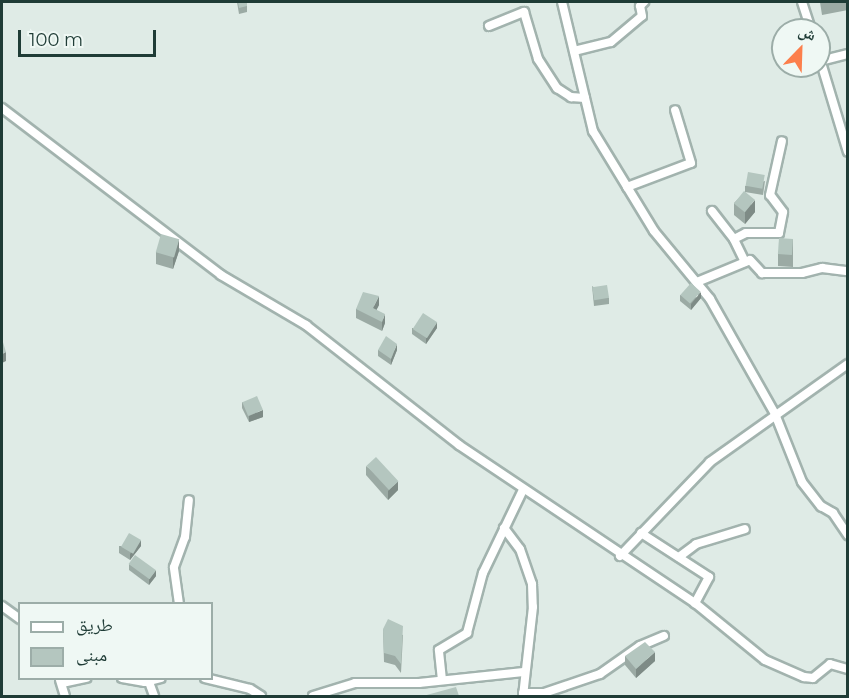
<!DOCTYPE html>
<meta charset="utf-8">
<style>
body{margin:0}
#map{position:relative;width:849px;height:698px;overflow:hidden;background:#dfebe6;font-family:Montserrat,"Noto Naskh Arabic",sans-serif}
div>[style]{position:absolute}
.roads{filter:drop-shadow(2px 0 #a2b3ae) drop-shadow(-2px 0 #a2b3ae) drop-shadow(0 2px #a2b3ae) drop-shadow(0 -2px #a2b3ae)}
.street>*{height:8px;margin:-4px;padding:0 4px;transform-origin:4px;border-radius:4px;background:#fff}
.wall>*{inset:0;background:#9baaa4}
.shaded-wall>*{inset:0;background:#7e8b86}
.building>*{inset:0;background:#b4c6bf;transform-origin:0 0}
span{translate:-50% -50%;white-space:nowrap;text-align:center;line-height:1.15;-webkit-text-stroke:5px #eff8f4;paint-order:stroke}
.frame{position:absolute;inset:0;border:3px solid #1f3c36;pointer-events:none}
.legend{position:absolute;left:18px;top:602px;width:195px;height:78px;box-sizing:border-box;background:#eff8f4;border:2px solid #9cada8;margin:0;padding:8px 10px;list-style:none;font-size:18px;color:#1f3c36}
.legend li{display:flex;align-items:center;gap:12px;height:30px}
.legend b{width:30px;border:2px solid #9cada8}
.north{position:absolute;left:771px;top:18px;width:60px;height:60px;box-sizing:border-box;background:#eff8f4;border:2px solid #9cada8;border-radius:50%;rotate:23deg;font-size:16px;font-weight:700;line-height:24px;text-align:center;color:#1f3c36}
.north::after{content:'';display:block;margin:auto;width:21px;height:27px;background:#fc7f4c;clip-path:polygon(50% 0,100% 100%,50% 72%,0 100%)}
.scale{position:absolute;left:18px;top:30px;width:138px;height:27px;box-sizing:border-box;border:3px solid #1f3c36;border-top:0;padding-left:8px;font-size:18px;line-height:21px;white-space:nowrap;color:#1f3c36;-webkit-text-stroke:4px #eff8f4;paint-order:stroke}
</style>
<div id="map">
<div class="roads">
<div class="street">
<i style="left:562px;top:2px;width:133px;rotate:76.5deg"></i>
<i style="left:593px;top:131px;width:117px;rotate:58.6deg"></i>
<i style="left:654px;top:231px;width:88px;rotate:50.5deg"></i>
<i style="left:710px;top:299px;width:132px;rotate:60.5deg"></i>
<i style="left:775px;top:414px;width:73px;rotate:68.3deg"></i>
<i style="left:802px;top:482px;width:31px;rotate:52deg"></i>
<i style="left:821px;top:506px;width:14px;rotate:30deg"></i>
<i style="left:833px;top:513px;width:27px;rotate:56deg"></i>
<i style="left:802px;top:2px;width:29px;rotate:72deg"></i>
<i style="left:489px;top:26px;width:38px;rotate:-22deg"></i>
<i style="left:524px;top:12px;width:49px;rotate:73.4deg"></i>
<i style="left:538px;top:59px;width:35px;rotate:57deg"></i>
<i style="left:557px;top:88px;width:17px;rotate:33deg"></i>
<i style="left:571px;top:97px;width:14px;rotate:4deg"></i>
<i style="left:574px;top:51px;width:38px;rotate:-14deg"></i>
<i style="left:611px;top:42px;width:40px;rotate:-40deg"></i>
<i style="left:642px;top:16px;width:10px;rotate:-101deg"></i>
<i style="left:640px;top:6px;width:6px;rotate:-45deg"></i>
<i style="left:819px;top:56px;width:100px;rotate:73.2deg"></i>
<i style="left:820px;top:61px;width:29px;rotate:-14deg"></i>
<i style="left:2px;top:108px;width:275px;rotate:37.3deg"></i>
<i style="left:221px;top:275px;width:99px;rotate:30.5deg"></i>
<i style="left:306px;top:325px;width:194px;rotate:38.1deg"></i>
<i style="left:459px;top:445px;width:284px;rotate:33.8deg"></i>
<i style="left:695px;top:603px;width:90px;rotate:39.2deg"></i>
<i style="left:765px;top:660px;width:43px;rotate:23.6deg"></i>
<i style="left:804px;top:677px;width:9px;rotate:6deg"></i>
<i style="left:813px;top:678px;width:22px;rotate:-39deg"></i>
<i style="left:830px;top:664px;width:19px;rotate:16deg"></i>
<i style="left:627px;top:187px;width:68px;rotate:-20.6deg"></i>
<i style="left:691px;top:163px;width:55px;rotate:-106.8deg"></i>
<i style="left:712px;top:211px;width:36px;rotate:52deg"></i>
<i style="left:745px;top:262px;width:25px;rotate:-116deg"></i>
<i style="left:734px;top:239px;width:13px;rotate:-27deg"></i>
<i style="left:746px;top:233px;width:33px"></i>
<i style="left:779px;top:233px;width:21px;rotate:-79deg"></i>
<i style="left:783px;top:212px;width:21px;rotate:-127deg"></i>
<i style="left:770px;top:195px;width:55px;rotate:-77.5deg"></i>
<i style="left:697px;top:282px;width:57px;rotate:-22.5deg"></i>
<i style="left:750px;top:260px;width:18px;rotate:47deg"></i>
<i style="left:762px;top:273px;width:40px"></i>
<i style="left:802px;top:273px;width:21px;rotate:-14deg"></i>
<i style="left:822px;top:268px;width:26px;rotate:7deg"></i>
<i style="left:504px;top:528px;width:26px;rotate:53deg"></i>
<i style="left:520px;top:549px;width:37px;rotate:71deg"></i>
<i style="left:532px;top:584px;width:23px;rotate:88deg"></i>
<i style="left:533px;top:607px;width:90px;rotate:96.4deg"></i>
<i style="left:641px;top:533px;width:81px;rotate:32.9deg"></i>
<i style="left:709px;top:577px;width:30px;rotate:118deg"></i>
<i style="left:620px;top:556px;width:130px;rotate:-46.2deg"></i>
<i style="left:710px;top:462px;width:169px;rotate:-35.4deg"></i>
<i style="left:679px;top:557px;width:21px;rotate:-37deg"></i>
<i style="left:696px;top:544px;width:51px;rotate:-17deg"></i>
<i style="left:179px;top:604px;width:37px;rotate:-98deg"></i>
<i style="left:174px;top:567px;width:32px;rotate:-70deg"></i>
<i style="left:185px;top:537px;width:37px;rotate:-84deg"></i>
<i style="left:2px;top:606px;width:22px;rotate:36deg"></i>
<i style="left:122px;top:678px;width:23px;rotate:10deg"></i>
<i style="left:145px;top:682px;width:16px;rotate:-14deg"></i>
<i style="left:205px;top:678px;width:46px;rotate:13.7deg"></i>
<i style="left:250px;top:689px;width:13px;rotate:32deg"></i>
<i style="left:60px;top:680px;width:17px;rotate:73deg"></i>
<i style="left:442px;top:680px;width:30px;rotate:-96deg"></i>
<i style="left:439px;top:650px;width:33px;rotate:-31deg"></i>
<i style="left:467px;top:633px;width:62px;rotate:-75.1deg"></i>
<i style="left:483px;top:573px;width:92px;rotate:-64.3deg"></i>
<i style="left:149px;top:682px;width:15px;rotate:70deg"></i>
<i style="left:62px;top:683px;width:25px;rotate:-12deg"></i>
<i style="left:523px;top:693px;width:21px"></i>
<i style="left:544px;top:693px;width:59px;rotate:-18.7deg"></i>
<i style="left:600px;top:674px;width:49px;rotate:-35deg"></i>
<i style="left:640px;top:646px;width:26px;rotate:-23deg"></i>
<i style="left:313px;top:696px;width:44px;rotate:-17.2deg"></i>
<i style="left:355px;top:683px;width:64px"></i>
<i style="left:419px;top:683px;width:105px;rotate:-6deg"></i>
</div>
</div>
<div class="wall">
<i style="clip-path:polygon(237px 2px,247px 2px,247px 12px,239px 14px)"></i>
<i style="clip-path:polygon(820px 2px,848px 2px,848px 10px,822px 15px)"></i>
<i style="clip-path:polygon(765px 181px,763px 195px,745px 192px,755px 212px,745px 224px,734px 215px,734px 203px,745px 192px,745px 186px)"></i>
<i style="clip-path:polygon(793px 239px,793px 267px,778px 266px,778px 254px)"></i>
<i style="clip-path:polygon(179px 251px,173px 269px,156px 264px,156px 252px)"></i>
<i style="clip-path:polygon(592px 286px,609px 298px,609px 304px,594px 306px)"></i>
<i style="clip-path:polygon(680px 295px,701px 298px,691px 310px,680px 301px)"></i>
<i style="clip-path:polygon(379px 305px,376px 310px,385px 323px,382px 331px,356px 318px,356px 309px)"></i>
<i style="clip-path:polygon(412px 328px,437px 328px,426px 344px,412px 334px)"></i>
<i style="clip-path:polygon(378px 350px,397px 350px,391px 365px,378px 356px)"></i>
<i style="clip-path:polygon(242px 402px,263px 417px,249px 422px,242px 408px)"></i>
<i style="clip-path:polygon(366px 466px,398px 490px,388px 500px,366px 475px)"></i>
<i style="clip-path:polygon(119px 546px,141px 546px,130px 560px,119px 553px)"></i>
<i style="clip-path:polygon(129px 564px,156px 576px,149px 585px,129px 570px)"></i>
<i style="clip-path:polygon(383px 629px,403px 635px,401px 673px,395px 665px,384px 662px)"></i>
<i style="clip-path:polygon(625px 656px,655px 661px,636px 678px,625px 665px)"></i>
</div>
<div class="shaded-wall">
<i style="clip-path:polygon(755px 200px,755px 212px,745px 224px,745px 212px)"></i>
<i style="clip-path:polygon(179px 239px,179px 251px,173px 269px,173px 257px)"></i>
<i style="clip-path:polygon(701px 292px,701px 298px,691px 310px,691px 304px)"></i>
<i style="clip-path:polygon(379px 296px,379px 305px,373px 317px,373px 308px)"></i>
<i style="clip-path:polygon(385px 314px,385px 323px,382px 331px,382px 322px)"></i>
<i style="clip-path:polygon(437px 322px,437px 328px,426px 344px,426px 338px)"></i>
<i style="clip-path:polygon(397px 344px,397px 350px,391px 365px,391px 359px)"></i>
<i style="clip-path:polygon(6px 352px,6px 361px,2px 363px,2px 354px)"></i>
<i style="clip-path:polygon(263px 410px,263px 417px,249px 422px,249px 416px)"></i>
<i style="clip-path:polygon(398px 481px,398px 490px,388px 500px,388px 491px)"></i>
<i style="clip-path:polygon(141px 540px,141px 546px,130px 560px,130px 554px)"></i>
<i style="clip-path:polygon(156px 570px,156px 576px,149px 585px,149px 579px)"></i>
<i style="clip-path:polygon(655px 652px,655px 661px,636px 678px,636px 669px)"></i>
</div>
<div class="building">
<i style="clip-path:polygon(238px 2px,247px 2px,247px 6px,239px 8px)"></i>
<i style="left:748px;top:172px;width:17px;height:14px;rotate:10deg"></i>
<i style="left:744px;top:191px;width:14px;height:16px;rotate:39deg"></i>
<i style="left:161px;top:234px;width:19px;height:19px;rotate:16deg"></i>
<i style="left:779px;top:238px;width:14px;height:16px;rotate:4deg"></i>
<i style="left:691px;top:283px;width:13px;height:16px;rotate:42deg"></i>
<i style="left:607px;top:285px;width:13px;height:15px;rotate:81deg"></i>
<i style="clip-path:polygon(363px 292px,379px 296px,373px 308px,385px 314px,382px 322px,356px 309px)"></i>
<i style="left:423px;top:313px;width:17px;height:19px;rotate:33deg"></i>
<i style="clip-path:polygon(386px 336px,397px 344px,391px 359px,378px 350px)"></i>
<i style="clip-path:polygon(2px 339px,6px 352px,2px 354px)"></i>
<i style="left:257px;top:396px;width:15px;height:16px;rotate:67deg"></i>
<i style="left:376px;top:457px;width:33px;height:13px;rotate:47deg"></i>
<i style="left:129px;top:533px;width:14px;height:16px;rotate:30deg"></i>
<i style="left:135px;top:555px;width:26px;height:11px;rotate:36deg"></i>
<i style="clip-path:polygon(388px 619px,403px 626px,401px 664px,395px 656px,384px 653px,383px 629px)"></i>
<i style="clip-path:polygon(645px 642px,655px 652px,636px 669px,625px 656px)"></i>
<i style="clip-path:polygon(456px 687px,459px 696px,423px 696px)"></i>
</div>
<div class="frame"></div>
<ul class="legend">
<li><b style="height:8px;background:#fff"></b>طريق</li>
<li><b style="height:16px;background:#b4c6bf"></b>مبنى</li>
</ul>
<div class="north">ش</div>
<div class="scale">100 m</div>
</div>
